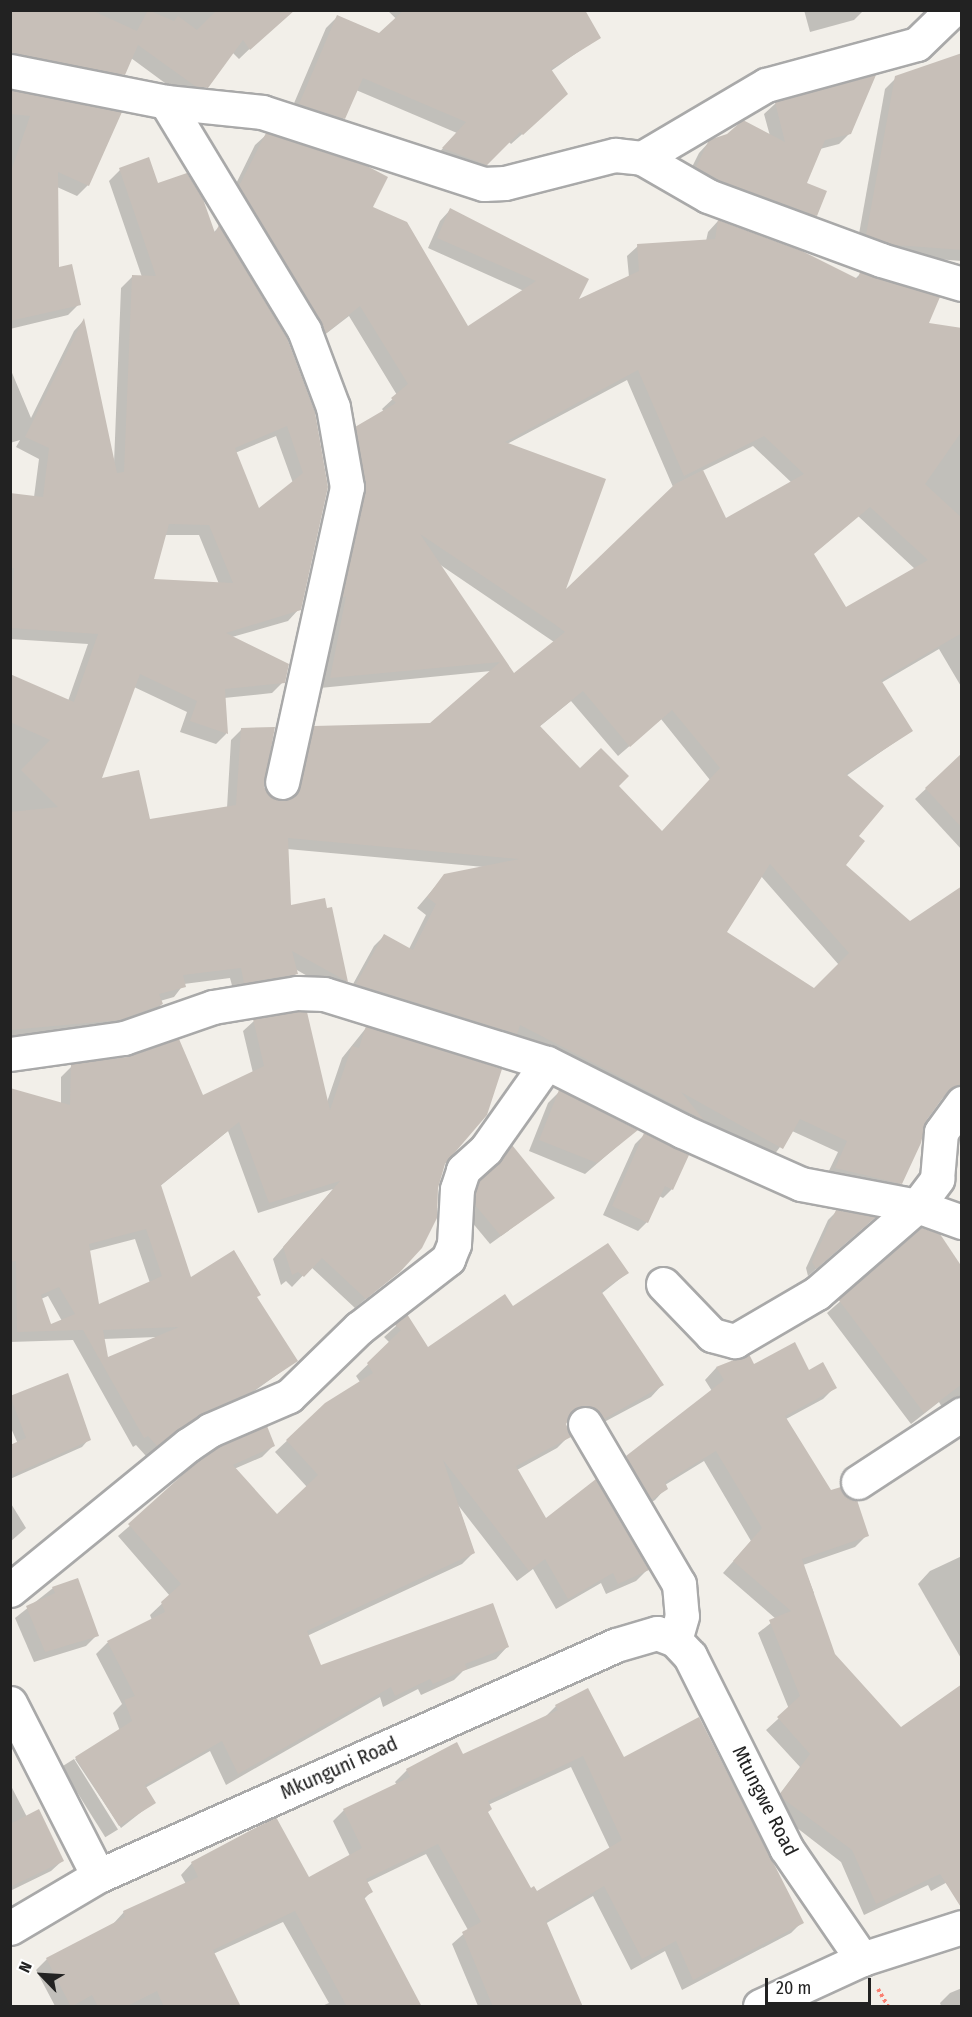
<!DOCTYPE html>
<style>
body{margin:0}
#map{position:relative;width:972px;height:2017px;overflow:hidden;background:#f2efe9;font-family:"Fira Sans Condensed",sans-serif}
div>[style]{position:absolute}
.shadow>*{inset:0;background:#0003;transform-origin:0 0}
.building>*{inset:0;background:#c7bfb8}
.path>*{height:4px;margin-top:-2px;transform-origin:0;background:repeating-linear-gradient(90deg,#fa8072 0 3px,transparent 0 6px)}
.roads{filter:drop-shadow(2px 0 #a9a9a9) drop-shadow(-2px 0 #a9a9a9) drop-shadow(0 2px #a9a9a9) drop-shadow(0 -2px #a9a9a9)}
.street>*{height:33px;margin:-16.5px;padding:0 16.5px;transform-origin:16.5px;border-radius:16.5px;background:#fff}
span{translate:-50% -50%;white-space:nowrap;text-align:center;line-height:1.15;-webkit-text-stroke:6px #fff;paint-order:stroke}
.street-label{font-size:20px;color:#222}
.frame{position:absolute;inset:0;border:12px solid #222;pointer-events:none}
.north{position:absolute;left:12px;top:1945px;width:60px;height:60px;-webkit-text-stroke:4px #fff;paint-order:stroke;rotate:295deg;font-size:16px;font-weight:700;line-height:24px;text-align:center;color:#222}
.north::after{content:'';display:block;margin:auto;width:21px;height:27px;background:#222;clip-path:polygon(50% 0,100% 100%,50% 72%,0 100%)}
.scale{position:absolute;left:765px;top:1978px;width:106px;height:27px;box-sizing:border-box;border:3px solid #222;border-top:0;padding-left:8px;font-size:18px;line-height:21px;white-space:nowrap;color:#222;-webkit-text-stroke:4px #fff;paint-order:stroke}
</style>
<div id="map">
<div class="shadow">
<i style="clip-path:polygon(10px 10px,290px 10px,239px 59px,232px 52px,196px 98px,184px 97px,131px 58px,112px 85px,10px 67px)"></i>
<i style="clip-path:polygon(387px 10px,583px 10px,599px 37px,551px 71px,555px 105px,511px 144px,509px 142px,477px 175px,433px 159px,457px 133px,356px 90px,344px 118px,333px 129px,289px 115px,326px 28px,337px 17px,439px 60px)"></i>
<i style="clip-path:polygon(804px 10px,864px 10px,854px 20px,810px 32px)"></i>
<i style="clip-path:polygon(962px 55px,962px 261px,884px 255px,857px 245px,885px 89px,896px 78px)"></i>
<i style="clip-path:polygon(10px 90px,120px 113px,88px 185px,77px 196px,57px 187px,57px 269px,79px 304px,68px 315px,10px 329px)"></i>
<i style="clip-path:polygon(776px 103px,850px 133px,839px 144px,820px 149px,805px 184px,816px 215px,805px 227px,686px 179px,699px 153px,710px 141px,728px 135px,770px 136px,764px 114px)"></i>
<i style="clip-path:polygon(evenodd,266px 135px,371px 207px,468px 328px,524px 291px,428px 248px,440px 221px,450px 210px,576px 302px,629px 277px,627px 256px,638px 246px,706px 241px,708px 232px,718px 221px,855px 279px,860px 274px,927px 324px,962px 329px,962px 688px,939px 649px,881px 683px,911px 731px,846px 776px,857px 836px,844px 865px,962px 1085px,939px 1100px,924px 1120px,901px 1183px,890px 1194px,825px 1179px,838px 1152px,792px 1131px,771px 1159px,703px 1120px,692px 1130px,347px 995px,374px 946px,384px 936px,409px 949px,426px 915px,417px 908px,445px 875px,484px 867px,287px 849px,289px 907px,331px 909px,347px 981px,336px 992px,295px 969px,296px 974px,285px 984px,234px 993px,230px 978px,184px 984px,174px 997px,160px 1001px,162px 1004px,151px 1015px,108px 1030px,10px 1039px,10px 676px,68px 701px,88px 644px,10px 639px,10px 495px,34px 497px,39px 459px,16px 447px,20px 440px,10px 443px,10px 368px,31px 418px,74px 331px,83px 321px,114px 463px,121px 288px,132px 277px,142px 277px,109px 181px,120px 170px,148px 159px,157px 185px,213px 233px,218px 228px,313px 412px,299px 609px,288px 621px,232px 637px,283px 682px,272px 693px,224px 698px,226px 734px,216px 744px,180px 732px,187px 712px,134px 687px,100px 781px,149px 820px,227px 808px,231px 740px,241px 730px,262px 787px,269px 798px,287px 802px,303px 738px,314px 728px,431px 724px,491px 671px,320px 688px,337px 606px,345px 439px,384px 412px,382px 409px,397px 395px,349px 316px,314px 343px,229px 198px,255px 145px,266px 135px,627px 380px,673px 487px,562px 595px,507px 444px,627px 380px,266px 135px,276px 436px,293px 483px,259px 511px,235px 453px,276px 436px,266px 135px,753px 446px,792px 483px,725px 520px,702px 471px,753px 446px,266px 135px,858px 516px,915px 569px,845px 609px,812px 555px,858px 516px,266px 135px,164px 535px,199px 535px,219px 584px,152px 581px,164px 535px,266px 135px,439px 564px,554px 642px,514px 675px,439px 564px,266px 135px,571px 701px,618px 756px,661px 719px,710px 780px,662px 833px,617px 786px,580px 770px,539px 727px,571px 701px,266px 135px,761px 876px,839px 965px,814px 989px,725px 933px,761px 876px)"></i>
<i style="clip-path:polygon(962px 755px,962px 850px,915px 799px)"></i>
<i style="clip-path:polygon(evenodd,254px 1021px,327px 1102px,342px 1058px,366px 1028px,444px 1163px,399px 1271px,355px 1308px,311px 1267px,292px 1287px,286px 1281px,281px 1285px,273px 1259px,333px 1189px,258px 1213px,228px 1131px,159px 1187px,190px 1280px,256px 1297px,296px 1361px,239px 1402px,187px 1425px,146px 1456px,136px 1445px,133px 1447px,73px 1340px,10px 1342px,10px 1090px,61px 1104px,61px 1077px,72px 1066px,203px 1097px,253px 1073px,243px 1031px,254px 1021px,135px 1239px,150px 1283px,98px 1306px,89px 1251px,135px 1239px,254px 1021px,48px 1296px,62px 1321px,51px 1326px,41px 1299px,48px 1296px,254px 1021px,157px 1337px,106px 1359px,103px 1339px,157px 1337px)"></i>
<i style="clip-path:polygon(559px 1092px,636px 1130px,585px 1174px,529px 1151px,548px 1103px)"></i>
<i style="clip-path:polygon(644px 1135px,672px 1189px,663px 1198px,659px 1196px,647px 1222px,638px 1231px,603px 1215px,635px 1144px)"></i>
<i style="clip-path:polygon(502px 1157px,553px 1198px,490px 1244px,466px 1215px,470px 1192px)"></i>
<i style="clip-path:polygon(837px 1211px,865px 1226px,808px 1276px,806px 1268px,828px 1220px)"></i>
<i style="clip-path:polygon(922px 1229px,962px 1269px,962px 1412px,943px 1409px,939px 1402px,911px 1424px,827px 1313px)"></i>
<i style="clip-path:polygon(627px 1273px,601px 1294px,662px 1385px,651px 1397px,591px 1429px,582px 1418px,568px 1418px,565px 1423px,569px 1436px,557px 1448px,517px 1470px,545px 1520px,647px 1570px,636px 1581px,606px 1594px,601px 1583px,556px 1609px,533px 1569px,517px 1581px,458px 1505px,474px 1552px,462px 1564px,307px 1636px,320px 1667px,507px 1647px,496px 1659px,463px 1671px,454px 1680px,421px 1695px,418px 1689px,383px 1707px,380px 1697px,226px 1785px,210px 1751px,145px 1788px,154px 1802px,121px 1828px,75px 1759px,120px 1731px,113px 1713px,122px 1704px,96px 1654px,107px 1643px,152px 1620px,150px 1615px,170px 1596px,118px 1536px,220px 1448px,274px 1445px,262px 1457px,234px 1469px,277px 1516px,307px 1487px,275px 1452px,326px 1404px,360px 1382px,356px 1376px,390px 1343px,384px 1337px,407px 1316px,427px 1349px,513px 1309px)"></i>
<i style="clip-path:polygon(748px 1356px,754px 1366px,809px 1372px,835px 1387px,823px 1399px,786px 1419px,830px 1492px,867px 1535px,855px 1547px,803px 1565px,814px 1593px,811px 1596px,834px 1655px,962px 1874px,931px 1891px,928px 1885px,864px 1915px,841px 1862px,770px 1807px,800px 1767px,766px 1730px,789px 1709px,758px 1633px,776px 1619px,723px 1573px,751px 1541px,704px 1461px,665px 1485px,666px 1488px,655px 1500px,639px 1510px,615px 1469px,712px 1391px,705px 1380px,716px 1368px)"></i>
<i style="clip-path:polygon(67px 1375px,89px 1439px,82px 1447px,10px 1479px,10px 1447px,18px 1444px,10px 1426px,10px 1398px)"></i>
<i style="clip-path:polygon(10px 1502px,26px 1528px,10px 1542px)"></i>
<i style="clip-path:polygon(962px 1556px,962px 1660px,918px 1584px,930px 1571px)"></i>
<i style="clip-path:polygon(53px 1588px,97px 1635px,86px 1646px,34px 1662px,15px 1618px)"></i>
<i style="clip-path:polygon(evenodd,556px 1706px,624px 1759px,802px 1922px,791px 1933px,682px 1990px,665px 1951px,631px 1970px,593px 1896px,545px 1924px,581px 2006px,478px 2006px,452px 1944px,468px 1930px,426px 1854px,366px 1883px,371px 1892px,364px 1899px,419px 2006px,322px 2006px,329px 2003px,283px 1922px,213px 1954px,239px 2006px,55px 2006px,36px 1970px,47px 1959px,113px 1924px,124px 1912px,186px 1884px,181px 1875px,192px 1863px,309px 1879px,350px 1856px,333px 1821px,344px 1810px,397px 1785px,395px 1782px,407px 1770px,456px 1744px,463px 1756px,545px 1717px,556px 1706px,571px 1767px,610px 1849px,536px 1893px,530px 1891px,487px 1813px,488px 1805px,571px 1767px)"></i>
<i style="left:74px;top:1759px;width:83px;height:15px;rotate:58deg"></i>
<i style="clip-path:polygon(10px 1784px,27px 1817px,62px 1861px,51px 1871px,10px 1891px)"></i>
<i style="clip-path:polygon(962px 1988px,962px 2006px,941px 2006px,940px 2003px,950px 1993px)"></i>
</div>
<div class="building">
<i style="clip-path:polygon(10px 10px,91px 10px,137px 31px,148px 10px,174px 21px,178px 16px,197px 30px,217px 10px,295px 10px,250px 50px,243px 40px,208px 88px,195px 86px,138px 45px,125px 75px,10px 53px)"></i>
<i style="clip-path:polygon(404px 10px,585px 10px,601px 38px,551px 69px,568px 94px,523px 135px,520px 132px,487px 165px,442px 148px,466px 122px,363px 78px,345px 119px,299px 104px,337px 15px,379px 33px)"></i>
<i style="clip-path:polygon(962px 53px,962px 250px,895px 245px,866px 235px,895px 76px)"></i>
<i style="clip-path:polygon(876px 75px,851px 134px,825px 140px,807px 183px,827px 191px,817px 216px,721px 181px,696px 167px,709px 140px,727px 134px,743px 120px,785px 142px,775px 102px)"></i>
<i style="clip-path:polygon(10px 90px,122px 112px,89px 186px,58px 172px,59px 267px,72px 264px,81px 305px,10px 321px,10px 174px,30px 116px,10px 114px)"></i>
<i style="clip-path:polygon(evenodd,266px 133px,367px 166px,388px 177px,373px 207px,407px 222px,468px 326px,536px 281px,437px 238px,450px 208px,589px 279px,579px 299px,639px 271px,637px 244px,715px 239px,718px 220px,802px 251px,858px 279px,860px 272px,940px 297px,929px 323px,962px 328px,962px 431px,925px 484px,962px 518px,962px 633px,881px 680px,913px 731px,846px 774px,884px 806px,859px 836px,865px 841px,846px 865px,910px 921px,962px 886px,962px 1085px,947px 1092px,926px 1121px,921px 1143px,902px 1184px,835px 1168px,847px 1141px,800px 1119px,783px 1149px,681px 1092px,704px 1120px,520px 1025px,517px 1034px,356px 984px,384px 934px,413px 950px,436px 904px,427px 897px,444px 874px,519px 859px,288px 838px,291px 905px,325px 898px,327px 908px,332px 907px,348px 982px,292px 951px,298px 974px,244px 983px,241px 968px,183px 975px,186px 987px,159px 994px,163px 1004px,120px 1020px,10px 1030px,10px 812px,58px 807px,21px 770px,50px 740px,10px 722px,10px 674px,74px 702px,98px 634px,10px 628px,14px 568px,10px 568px,10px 493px,43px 497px,49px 448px,25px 437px,84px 318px,117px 473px,124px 472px,132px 275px,156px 276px,119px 168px,149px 157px,158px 183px,187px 173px,203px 199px,215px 233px,219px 225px,287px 338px,315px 412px,328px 487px,301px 610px,226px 633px,289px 664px,285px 683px,225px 689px,228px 734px,190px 721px,197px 701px,140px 674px,102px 778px,139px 770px,150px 819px,236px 805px,241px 728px,275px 727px,264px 787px,270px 796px,287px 800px,300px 786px,314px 726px,430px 723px,500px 662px,330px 678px,346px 596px,342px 598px,365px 491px,355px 427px,396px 403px,391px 398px,408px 384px,360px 306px,325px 334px,239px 186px,266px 133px,638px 370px,684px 476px,764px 436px,804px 474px,726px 518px,703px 470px,675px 484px,566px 589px,606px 479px,505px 442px,638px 370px,266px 133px,287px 426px,303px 473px,259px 508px,235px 448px,287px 426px,266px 133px,870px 507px,928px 560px,846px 607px,814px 554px,870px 507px,266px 133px,169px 524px,209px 525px,233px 583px,154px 579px,169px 524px,266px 133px,420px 534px,553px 623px,565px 632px,514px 673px,420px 534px,266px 133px,583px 691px,630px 747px,672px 710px,720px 768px,662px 831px,619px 786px,629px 776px,601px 748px,580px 768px,540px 726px,583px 691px,266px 133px,770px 864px,849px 953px,814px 988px,727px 932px,770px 864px)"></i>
<i style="clip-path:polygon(962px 753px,962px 828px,925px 788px)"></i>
<i style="clip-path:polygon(evenodd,298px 1012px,307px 1012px,330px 1110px,352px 1046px,359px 1048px,366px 1026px,502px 1069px,487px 1115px,445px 1164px,438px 1188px,437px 1218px,422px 1248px,400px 1272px,366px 1299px,322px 1258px,304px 1277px,298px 1272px,292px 1275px,283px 1247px,340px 1181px,269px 1203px,239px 1122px,161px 1185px,191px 1277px,234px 1250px,261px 1295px,257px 1297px,298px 1361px,251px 1392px,200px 1414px,157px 1446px,148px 1436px,144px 1438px,83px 1330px,17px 1332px,16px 1261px,10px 1262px,10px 1088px,70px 1105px,71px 1064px,127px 1057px,179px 1039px,203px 1095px,264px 1066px,253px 1019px,298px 1012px,146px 1229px,162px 1276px,99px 1304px,89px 1244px,146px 1229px,298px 1012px,59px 1287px,75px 1314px,51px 1324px,41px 1295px,59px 1287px,298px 1012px,179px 1327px,108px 1357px,103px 1330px,179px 1327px)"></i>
<i style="clip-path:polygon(559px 1090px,638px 1130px,597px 1163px,539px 1140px)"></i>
<i style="clip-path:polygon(644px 1133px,689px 1155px,673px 1190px,665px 1186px,648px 1223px,612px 1206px)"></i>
<i style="clip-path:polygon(512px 1145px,555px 1198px,501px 1236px,475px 1205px,476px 1192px,479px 1180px)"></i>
<i style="clip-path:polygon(836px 1210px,876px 1217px,816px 1269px,812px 1262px)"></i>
<i style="clip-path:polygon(922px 1228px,940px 1234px,962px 1267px,962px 1384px,924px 1413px,838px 1299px)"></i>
<i style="clip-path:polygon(608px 1243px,629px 1273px,601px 1291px,664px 1385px,604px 1419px,594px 1407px,576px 1408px,566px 1424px,571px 1437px,516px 1466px,546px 1518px,596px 1479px,649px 1570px,618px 1584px,613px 1573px,568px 1599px,545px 1559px,529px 1571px,443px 1460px,475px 1553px,307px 1631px,321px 1665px,493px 1603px,509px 1647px,465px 1664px,467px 1669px,433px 1684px,430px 1679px,395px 1696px,391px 1687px,238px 1774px,222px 1741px,145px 1785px,156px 1803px,119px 1826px,75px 1757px,132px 1721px,124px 1700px,135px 1696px,107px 1641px,165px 1612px,161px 1602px,181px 1584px,128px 1524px,199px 1460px,219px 1447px,267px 1426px,275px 1446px,233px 1465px,277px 1514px,318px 1475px,286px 1440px,325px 1403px,373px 1373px,367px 1363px,401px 1330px,394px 1324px,407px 1314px,428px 1347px,505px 1294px,513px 1306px)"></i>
<i style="clip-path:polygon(795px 1342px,809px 1370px,823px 1362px,837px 1388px,785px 1416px,831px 1490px,841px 1487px,849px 1498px,857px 1500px,869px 1536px,802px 1559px,835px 1654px,901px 1727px,962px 1684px,962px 1909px,940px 1874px,876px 1904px,852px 1850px,782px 1798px,780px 1794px,810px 1754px,777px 1717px,800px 1696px,769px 1620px,791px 1611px,733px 1561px,762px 1528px,716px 1451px,665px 1482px,668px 1489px,651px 1500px,626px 1456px,724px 1380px,716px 1367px,749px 1354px,754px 1364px)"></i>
<i style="clip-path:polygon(68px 1373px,91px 1440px,10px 1476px,10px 1445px,26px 1438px,10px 1396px)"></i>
<i style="clip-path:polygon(78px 1578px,99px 1636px,45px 1652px,26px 1606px,55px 1593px,52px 1587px)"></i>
<i style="clip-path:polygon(evenodd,588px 1688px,624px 1757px,699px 1717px,804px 1923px,693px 1980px,676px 1941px,642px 1959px,604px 1886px,546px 1921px,583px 2007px,493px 2007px,462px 1932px,481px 1922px,438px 1844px,366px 1879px,373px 1892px,364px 1897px,422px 2007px,347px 2007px,295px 1911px,213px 1950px,241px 2007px,164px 2007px,157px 1991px,125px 2007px,98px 2007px,92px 1995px,71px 2007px,46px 1958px,125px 1917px,123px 1911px,198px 1877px,191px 1862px,276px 1817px,309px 1877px,362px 1848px,343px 1809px,410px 1777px,406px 1769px,457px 1742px,463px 1754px,558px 1710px,555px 1705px,588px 1688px,583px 1756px,622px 1840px,537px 1891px,534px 1886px,531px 1888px,488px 1812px,492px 1809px,488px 1801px,583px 1756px)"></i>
<i style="clip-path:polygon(39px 1809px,64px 1861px,10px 1887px,10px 1824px)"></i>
</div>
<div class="path">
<i style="left:878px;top:1989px;width:20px;rotate:60deg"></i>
</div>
<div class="roads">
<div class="street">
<i style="left:10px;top:71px;width:159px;rotate:11.2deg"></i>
<i style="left:166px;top:102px;width:97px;rotate:5.9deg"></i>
<i style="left:262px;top:112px;width:233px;rotate:18deg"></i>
<i style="left:484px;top:184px;width:21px;rotate:-3deg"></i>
<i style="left:505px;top:183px;width:114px;rotate:-14.3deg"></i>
<i style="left:615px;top:155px;width:27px;rotate:6deg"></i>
<i style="left:642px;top:158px;width:76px;rotate:29.9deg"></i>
<i style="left:708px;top:196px;width:184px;rotate:20.3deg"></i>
<i style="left:881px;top:260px;width:84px;rotate:16.5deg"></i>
<i style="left:166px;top:102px;width:267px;rotate:58.8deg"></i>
<i style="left:304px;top:330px;width:82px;rotate:69.4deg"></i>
<i style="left:333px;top:407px;width:81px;rotate:80.1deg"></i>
<i style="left:347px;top:487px;width:302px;rotate:102.4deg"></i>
<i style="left:642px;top:158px;width:144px;rotate:-30.5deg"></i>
<i style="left:766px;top:85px;width:156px;rotate:-15.2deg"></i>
<i style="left:917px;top:44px;width:49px;rotate:-44.2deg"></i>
<i style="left:10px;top:1054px;width:115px;rotate:-8deg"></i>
<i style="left:124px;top:1038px;width:94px;rotate:-19.2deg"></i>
<i style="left:213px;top:1007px;width:85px;rotate:-9.5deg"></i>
<i style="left:297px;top:993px;width:27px;rotate:2deg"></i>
<i style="left:324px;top:994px;width:233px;rotate:17.2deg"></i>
<i style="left:547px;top:1063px;width:151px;rotate:26.7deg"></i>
<i style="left:682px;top:1131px;width:130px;rotate:24deg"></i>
<i style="left:801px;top:1184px;width:118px;rotate:10.7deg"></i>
<i style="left:917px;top:1206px;width:48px;rotate:19.6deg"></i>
<i style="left:663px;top:1284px;width:71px;rotate:46.1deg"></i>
<i style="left:712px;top:1335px;width:24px;rotate:15deg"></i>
<i style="left:735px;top:1341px;width:95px;rotate:-30.3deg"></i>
<i style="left:817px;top:1293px;width:133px;rotate:-41deg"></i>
<i style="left:917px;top:1206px;width:34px;rotate:-53deg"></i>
<i style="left:937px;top:1179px;width:47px;rotate:-85.1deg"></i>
<i style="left:941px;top:1132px;width:36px;rotate:-54deg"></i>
<i style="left:585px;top:1424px;width:186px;rotate:59.6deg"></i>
<i style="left:679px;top:1584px;width:32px;rotate:85deg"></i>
<i style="left:682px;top:1616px;width:25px;rotate:106deg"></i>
<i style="left:858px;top:1482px;width:124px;rotate:-33.2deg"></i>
<i style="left:10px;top:1590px;width:230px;rotate:-39.2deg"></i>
<i style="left:188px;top:1445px;width:27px;rotate:-34deg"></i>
<i style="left:210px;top:1430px;width:86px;rotate:-23.3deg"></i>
<i style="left:289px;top:1396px;width:98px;rotate:-44.2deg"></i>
<i style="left:359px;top:1328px;width:113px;rotate:-37.8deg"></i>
<i style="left:448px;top:1259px;width:16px;rotate:-68deg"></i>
<i style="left:454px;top:1244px;width:55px;rotate:-86.9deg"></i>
<i style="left:457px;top:1189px;width:20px;rotate:-72deg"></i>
<i style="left:463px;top:1170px;width:31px;rotate:-42deg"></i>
<i style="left:486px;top:1149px;width:105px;rotate:-54.7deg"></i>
<i style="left:10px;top:1703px;width:194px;rotate:63deg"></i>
<i style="left:10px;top:1928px;width:102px;rotate:-30.6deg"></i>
<i style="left:98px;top:1876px;width:567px;rotate:-24.03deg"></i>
<i style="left:616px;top:1645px;width:43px;rotate:-16.3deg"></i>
<i style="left:657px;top:1633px;width:19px;rotate:21deg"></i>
<i style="left:675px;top:1640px;width:22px;rotate:47deg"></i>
<i style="left:690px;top:1656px;width:215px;rotate:63.4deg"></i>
<i style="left:786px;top:1848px;width:135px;rotate:55.6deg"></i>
<i style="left:760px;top:2006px;width:112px;rotate:-24.7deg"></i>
<i style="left:862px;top:1959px;width:105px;rotate:-17.7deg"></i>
</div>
</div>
<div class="street-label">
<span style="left:339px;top:1768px;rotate:-24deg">Mkunguni Road</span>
<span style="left:765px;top:1801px;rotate:63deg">Mtungwe Road</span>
</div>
<div class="frame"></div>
<div class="north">N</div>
<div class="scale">20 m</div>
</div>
